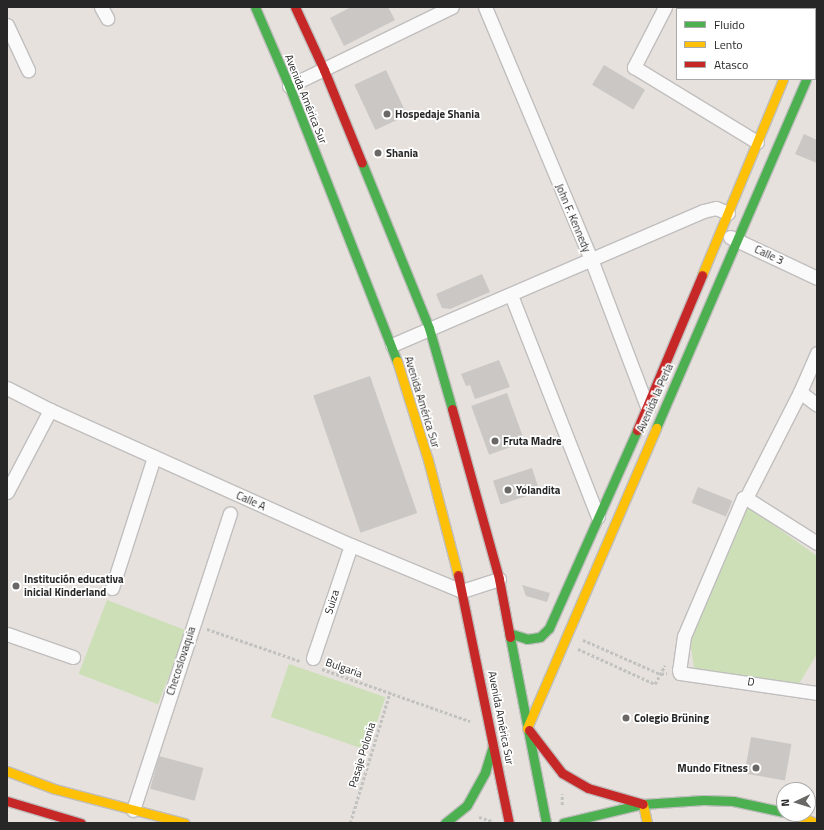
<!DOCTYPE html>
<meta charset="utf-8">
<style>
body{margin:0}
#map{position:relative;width:824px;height:830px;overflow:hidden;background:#e6e1dc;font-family:"Titillium Web",sans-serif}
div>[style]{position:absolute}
.green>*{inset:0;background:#ccdfb7;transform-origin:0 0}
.building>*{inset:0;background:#cbc7c4;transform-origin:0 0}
.path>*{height:2.5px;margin-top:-1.25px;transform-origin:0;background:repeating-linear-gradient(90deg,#c2c2c1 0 3px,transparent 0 5px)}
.roads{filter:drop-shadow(1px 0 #c0bebe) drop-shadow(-1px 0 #c0bebe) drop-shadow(0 1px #c0bebe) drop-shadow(0 -1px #c0bebe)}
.lane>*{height:7px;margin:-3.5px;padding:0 3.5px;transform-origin:3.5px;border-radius:3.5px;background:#fbfafa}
.street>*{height:13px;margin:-6.5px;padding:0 6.5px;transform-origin:6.5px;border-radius:6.5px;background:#fbfafa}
.fast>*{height:9px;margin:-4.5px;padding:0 4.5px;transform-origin:4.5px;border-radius:4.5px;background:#4caf50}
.slow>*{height:9px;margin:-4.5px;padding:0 4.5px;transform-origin:4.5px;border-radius:4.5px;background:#ffc107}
.jam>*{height:9px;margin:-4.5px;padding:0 4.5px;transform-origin:4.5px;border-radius:4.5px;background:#c62828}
.dots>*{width:11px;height:11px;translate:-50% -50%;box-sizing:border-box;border:2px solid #fff;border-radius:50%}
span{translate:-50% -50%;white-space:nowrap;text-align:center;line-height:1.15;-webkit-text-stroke:3.5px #fff;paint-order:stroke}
.street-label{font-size:11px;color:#272727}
.poi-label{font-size:11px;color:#272727;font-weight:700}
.left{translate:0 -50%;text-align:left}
.right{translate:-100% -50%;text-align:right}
.frame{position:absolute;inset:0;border:8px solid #272727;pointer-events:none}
.legend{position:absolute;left:676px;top:8px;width:140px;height:72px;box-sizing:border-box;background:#fff;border:1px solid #a9a9a9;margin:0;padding:5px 7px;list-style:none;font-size:12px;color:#272727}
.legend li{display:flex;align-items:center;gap:8px;height:20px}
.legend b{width:20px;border:1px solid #a9a9a9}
.north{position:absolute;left:776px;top:782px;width:40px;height:40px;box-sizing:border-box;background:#fff;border:1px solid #a9a9a9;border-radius:50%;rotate:266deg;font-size:11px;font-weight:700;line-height:16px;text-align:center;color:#272727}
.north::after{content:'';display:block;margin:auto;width:14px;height:18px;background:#6a6866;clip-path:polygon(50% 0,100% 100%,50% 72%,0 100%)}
</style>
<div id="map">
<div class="green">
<i style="clip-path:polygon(747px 506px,817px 556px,817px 654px,797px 687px,701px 672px,694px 668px,690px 640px,692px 629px)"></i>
<i style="left:107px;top:600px;width:85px;height:79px;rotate:21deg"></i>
<i style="left:289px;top:664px;width:102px;height:56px;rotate:19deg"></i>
</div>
<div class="building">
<i style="clip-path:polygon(351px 7px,388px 7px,395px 20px,344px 46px,330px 18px)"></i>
<i style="left:604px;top:65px;width:48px;height:23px;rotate:31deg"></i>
<i style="left:386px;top:70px;width:50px;height:35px;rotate:65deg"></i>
<i style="clip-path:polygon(804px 134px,817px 140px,817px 163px,795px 154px)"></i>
<i style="clip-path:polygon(482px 274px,490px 292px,450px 309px,442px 308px,436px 294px)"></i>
<i style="clip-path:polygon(499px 360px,510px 387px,475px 399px,470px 385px,466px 386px,461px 374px)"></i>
<i style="left:370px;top:376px;width:145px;height:60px;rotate:71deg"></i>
<i style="left:507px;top:393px;width:52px;height:38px;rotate:70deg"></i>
<i style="left:532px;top:468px;width:25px;height:41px;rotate:72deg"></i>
<i style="left:698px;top:487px;width:37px;height:17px;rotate:22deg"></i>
<i style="clip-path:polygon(522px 585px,550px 593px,547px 602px,526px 596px)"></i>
<i style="left:751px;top:737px;width:41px;height:37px;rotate:10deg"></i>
<i style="left:159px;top:756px;width:46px;height:34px;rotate:15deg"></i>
</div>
<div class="path">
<i style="left:207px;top:629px;width:98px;rotate:19deg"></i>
<i style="left:583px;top:640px;width:85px;rotate:23.6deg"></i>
<i style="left:661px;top:674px;width:6px;rotate:-9deg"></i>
<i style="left:578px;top:649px;width:85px;rotate:24.4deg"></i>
<i style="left:655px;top:684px;width:21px;rotate:-62deg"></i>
<i style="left:322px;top:669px;width:157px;rotate:19.4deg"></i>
<i style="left:562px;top:805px;width:11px;rotate:-90deg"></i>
<i style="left:479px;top:817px;width:14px;rotate:17deg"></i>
<i style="left:350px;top:823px;width:137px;rotate:-73deg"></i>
</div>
<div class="roads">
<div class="lane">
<i style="left:733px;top:7px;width:4px;rotate:27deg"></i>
</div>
<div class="street">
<i style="left:101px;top:7px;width:13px;rotate:61deg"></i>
<i style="left:485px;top:7px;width:273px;rotate:67.2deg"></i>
<i style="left:591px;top:259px;width:160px;rotate:69.2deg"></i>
<i style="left:665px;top:7px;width:68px;rotate:117.3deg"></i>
<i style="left:634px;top:67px;width:144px;rotate:31.4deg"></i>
<i style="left:7px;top:25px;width:50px;rotate:65deg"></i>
<i style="left:289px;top:86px;width:181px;rotate:-25.9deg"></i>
<i style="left:730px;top:237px;width:96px;rotate:25.2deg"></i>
<i style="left:511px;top:295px;width:238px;rotate:68.6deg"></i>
<i style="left:392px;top:345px;width:339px;rotate:-23.3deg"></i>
<i style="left:703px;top:211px;width:13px;rotate:-13deg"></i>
<i style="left:716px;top:208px;width:13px;rotate:23deg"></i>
<i style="left:817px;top:353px;width:43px;rotate:113.6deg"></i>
<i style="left:800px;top:392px;width:119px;rotate:117deg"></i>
<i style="left:746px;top:498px;width:3px;rotate:180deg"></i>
<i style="left:743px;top:498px;width:150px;rotate:113.1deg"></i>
<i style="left:684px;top:636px;width:34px;rotate:98deg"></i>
<i style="left:679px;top:670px;width:3px;rotate:72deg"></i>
<i style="left:680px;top:673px;width:138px;rotate:8.3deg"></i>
<i style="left:7px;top:388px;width:48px;rotate:27.1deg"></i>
<i style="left:50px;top:410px;width:330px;rotate:24.2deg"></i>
<i style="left:351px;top:545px;width:120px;rotate:22.5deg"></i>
<i style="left:462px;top:591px;width:39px;rotate:-18deg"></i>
<i style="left:800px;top:392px;width:21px;rotate:37deg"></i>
<i style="left:7px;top:492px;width:93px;rotate:-62.3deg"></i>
<i style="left:746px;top:498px;width:84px;rotate:32.4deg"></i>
<i style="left:112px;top:588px;width:138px;rotate:-72.2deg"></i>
<i style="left:7px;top:634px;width:70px;rotate:19.2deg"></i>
<i style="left:313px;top:658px;width:119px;rotate:-71.4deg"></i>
<i style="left:133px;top:810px;width:312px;rotate:-71.9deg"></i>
</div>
<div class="fast">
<i style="left:255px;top:7px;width:86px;rotate:66.7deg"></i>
<i style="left:289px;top:86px;width:295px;rotate:68.6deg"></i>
<i style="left:812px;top:9px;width:2px;rotate:-63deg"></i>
<i style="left:815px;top:58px;width:4px;rotate:-63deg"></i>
<i style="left:362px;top:163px;width:178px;rotate:67.9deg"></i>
<i style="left:429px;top:328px;width:84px;rotate:74.1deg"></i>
<i style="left:656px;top:428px;width:380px;rotate:-66.7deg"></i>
<i style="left:509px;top:633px;width:19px;rotate:18deg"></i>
<i style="left:527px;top:639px;width:13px;rotate:-9deg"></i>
<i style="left:540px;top:637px;width:13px;rotate:-45deg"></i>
<i style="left:549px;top:628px;width:217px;rotate:-66deg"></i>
<i style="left:510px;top:637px;width:189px;rotate:79deg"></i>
<i style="left:445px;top:823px;width:28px;rotate:-39deg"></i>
<i style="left:467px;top:805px;width:38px;rotate:-61deg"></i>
<i style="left:485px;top:772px;width:27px;rotate:-73deg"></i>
<i style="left:563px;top:823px;width:82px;rotate:-13.4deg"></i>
<i style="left:643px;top:804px;width:60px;rotate:-3.8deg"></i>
<i style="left:703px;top:800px;width:30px;rotate:2deg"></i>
<i style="left:733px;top:801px;width:52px;rotate:12.2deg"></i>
</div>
<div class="slow">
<i style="left:702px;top:275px;width:212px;rotate:-67.5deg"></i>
<i style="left:397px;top:361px;width:104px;rotate:72.6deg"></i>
<i style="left:428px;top:460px;width:119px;rotate:75.4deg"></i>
<i style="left:527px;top:728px;width:327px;rotate:-66.7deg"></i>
<i style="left:7px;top:771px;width:51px;rotate:20.6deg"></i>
<i style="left:55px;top:789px;width:134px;rotate:14.7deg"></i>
<i style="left:643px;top:804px;width:19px;rotate:78deg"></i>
<i style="left:792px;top:814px;width:26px;rotate:21deg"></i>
</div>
<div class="jam">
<i style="left:295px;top:7px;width:69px;rotate:65.3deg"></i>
<i style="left:324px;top:70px;width:100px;rotate:67.8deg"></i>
<i style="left:452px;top:409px;width:176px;rotate:74.5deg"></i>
<i style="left:499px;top:579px;width:59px;rotate:79.3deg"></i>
<i style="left:637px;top:430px;width:168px;rotate:-67.2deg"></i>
<i style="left:458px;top:575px;width:253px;rotate:78.4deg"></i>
<i style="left:529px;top:730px;width:54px;rotate:52.5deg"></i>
<i style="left:562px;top:773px;width:30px;rotate:30deg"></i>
<i style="left:588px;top:788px;width:57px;rotate:16.2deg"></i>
<i style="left:7px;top:801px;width:77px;rotate:16.6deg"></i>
</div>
</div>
<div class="dots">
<i style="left:387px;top:114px;background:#6a6866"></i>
<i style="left:378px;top:153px;background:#6a6866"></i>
<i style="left:495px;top:441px;background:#6a6866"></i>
<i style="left:508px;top:490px;background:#6a6866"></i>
<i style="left:16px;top:586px;background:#6a6866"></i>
<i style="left:626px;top:718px;background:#6a6866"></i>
<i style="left:756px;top:768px;background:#6a6866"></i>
</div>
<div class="street-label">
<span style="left:306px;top:99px;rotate:68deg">Avenida América Sur</span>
<span style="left:573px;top:218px;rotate:67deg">John F. Kennedy</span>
<span style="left:769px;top:255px;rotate:25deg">Calle 3</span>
<span style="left:655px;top:398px;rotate:-66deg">Avenida la Perla</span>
<span style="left:422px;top:402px;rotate:73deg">Avenida América Sur</span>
<span style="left:251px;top:501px;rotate:24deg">Calle A</span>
<span style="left:332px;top:602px;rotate:-72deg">Suiza</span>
<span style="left:181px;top:661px;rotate:-72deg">Checoslovaquia</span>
<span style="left:344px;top:668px;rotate:19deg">Bulgaria</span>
<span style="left:751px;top:682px;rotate:9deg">D</span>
<span style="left:501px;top:718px;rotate:79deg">Avenida América Sur</span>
<span style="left:362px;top:755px;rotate:-73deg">Pasaje Polonia</span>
</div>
<div class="poi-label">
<span class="left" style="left:395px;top:114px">Hospedaje Shania</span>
<span class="left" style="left:386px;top:153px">Shania</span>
<span class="left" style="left:503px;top:441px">Fruta Madre</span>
<span class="left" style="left:516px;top:490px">Yolandita</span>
<span class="left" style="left:24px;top:586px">Institución educativa<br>inicial Kinderland</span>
<span class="left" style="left:634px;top:718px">Colegio Brüning</span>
<span class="right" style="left:748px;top:768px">Mundo Fitness</span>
</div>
<div class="frame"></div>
<ul class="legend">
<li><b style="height:5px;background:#4caf50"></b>Fluido</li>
<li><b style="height:5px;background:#ffc107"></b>Lento</li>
<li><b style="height:5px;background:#c62828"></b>Atasco</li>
</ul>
<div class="north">N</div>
</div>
